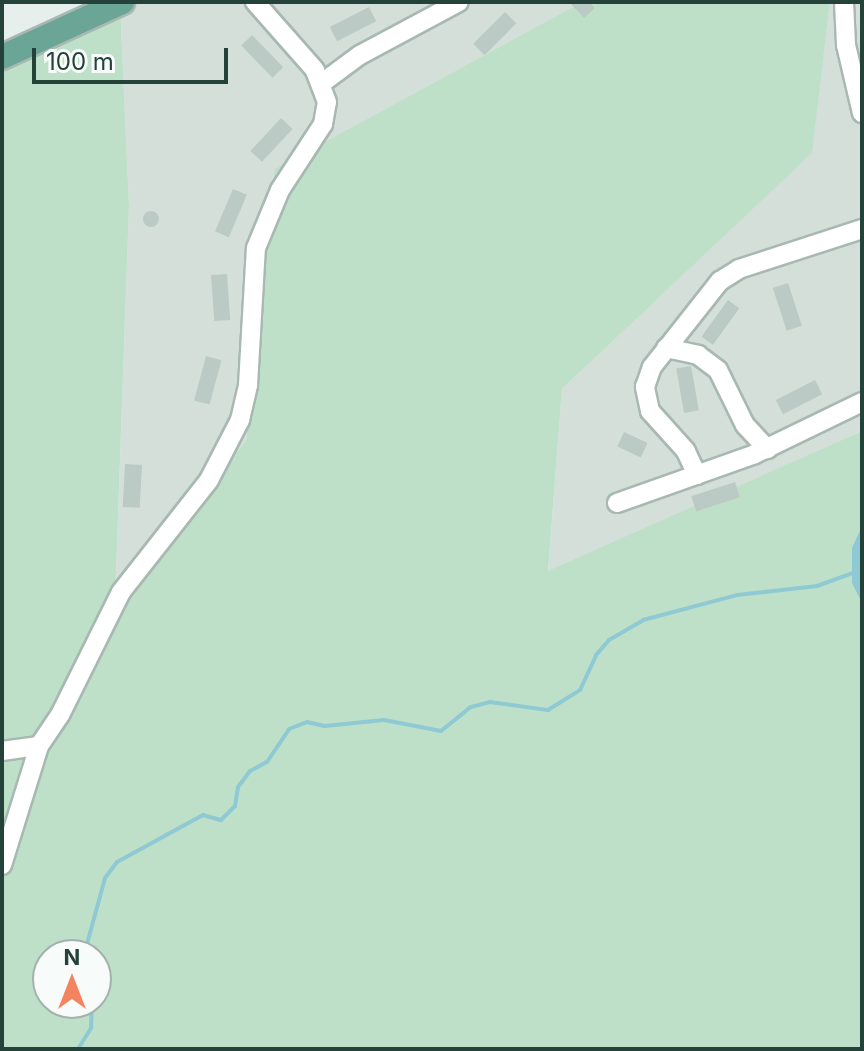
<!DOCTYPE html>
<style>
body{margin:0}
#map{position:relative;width:864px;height:1051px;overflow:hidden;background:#e6efeb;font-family:Inter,sans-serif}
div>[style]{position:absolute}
.built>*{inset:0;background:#d4dfda}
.green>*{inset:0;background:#bfe0c8}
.water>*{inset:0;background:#8ec9d4}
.stream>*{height:4px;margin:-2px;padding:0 2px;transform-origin:2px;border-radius:2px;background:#8ec9d4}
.building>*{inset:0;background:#bbcac4;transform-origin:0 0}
.round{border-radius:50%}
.roads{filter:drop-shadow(2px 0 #a8b8b2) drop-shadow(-2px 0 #a8b8b2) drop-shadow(0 2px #a8b8b2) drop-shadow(0 -2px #a8b8b2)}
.minor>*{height:18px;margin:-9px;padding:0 9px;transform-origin:9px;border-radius:9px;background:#fff}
.major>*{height:24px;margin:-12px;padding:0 12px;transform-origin:12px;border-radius:12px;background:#6aa596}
span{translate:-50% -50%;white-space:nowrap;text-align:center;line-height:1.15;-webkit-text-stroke:6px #f7fbf9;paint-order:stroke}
.frame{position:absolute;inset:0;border:4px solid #24423a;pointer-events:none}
.north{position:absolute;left:32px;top:939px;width:80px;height:80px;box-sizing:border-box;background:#f7fbf9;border:2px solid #a3b1ad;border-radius:50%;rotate:0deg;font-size:22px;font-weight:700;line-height:32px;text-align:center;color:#24423a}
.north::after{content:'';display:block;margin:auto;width:28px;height:36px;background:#f4845f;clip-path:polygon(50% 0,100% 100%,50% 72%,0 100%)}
.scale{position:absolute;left:32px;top:48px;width:196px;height:36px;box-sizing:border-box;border:4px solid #24423a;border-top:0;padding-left:10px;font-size:24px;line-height:28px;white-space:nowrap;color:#24423a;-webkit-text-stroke:6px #f7fbf9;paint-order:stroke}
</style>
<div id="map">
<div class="built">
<i style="clip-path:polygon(120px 2px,582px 2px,276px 169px,246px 441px,115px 603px,129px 206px)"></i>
<i style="clip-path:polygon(830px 2px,862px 2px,862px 431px,548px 572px,562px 389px,811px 153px)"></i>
</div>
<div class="green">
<i style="clip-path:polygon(evenodd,120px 2px,129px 206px,115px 601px,246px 441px,275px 169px,582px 2px,830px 2px,812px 153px,562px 389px,548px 571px,862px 431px,862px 1049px,2px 1049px,2px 60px,120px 2px,48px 955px,96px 955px,96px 1003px,48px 1003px,48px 955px)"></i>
</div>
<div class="water">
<i style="clip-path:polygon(862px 526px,862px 603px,852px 583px,852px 548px)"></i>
</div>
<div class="stream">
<i style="left:84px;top:955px;width:80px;rotate:-74.7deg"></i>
<i style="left:105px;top:878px;width:20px;rotate:-53deg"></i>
<i style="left:117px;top:862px;width:98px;rotate:-28.7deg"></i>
<i style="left:203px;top:815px;width:19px;rotate:16deg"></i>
<i style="left:221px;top:820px;width:20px;rotate:-45deg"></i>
<i style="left:235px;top:806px;width:19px;rotate:-81deg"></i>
<i style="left:238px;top:787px;width:20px;rotate:-53deg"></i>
<i style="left:250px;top:771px;width:19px;rotate:-28deg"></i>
<i style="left:267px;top:762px;width:40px;rotate:-56deg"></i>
<i style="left:289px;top:729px;width:19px;rotate:-21deg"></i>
<i style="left:307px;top:722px;width:18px;rotate:13deg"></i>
<i style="left:325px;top:726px;width:59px;rotate:-5.8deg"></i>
<i style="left:384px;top:720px;width:58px;rotate:10.9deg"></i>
<i style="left:441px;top:731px;width:38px;rotate:-39deg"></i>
<i style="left:471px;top:707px;width:20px;rotate:-15deg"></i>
<i style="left:490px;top:702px;width:59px;rotate:7.9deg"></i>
<i style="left:548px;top:710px;width:38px;rotate:-32deg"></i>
<i style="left:580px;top:690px;width:38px;rotate:-65deg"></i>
<i style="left:596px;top:655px;width:20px;rotate:-49deg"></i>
<i style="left:609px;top:640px;width:39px;rotate:-30deg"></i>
<i style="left:643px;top:620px;width:97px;rotate:-14.9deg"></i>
<i style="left:737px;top:595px;width:81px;rotate:-6.4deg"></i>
<i style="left:817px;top:586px;width:37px;rotate:-20deg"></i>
<i style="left:78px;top:1049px;width:25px;rotate:-58deg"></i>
<i style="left:91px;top:1028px;width:25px;rotate:-88deg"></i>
</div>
<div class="building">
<i style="clip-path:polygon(569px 2px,589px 2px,595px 8px,584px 18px)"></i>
<i style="left:369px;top:7px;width:16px;height:44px;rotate:63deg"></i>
<i style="left:505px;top:12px;width:16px;height:45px;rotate:45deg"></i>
<i style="left:252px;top:35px;width:45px;height:15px;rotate:46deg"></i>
<i style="left:281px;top:118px;width:16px;height:45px;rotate:43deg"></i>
<i style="left:233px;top:189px;width:15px;height:46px;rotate:23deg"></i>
<i class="round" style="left:143px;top:211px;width:16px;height:16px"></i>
<i style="left:227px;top:274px;width:46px;height:16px;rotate:86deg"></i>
<i style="left:788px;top:283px;width:45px;height:16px;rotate:72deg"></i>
<i style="left:728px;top:300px;width:14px;height:45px;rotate:36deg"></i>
<i style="left:206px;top:356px;width:16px;height:46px;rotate:15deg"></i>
<i style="left:691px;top:366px;width:45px;height:15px;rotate:80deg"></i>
<i style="left:815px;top:380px;width:16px;height:44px;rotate:63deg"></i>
<i style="left:624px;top:432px;width:26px;height:16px;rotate:25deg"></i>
<i style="left:125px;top:464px;width:17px;height:43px;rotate:3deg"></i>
<i style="left:735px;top:482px;width:16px;height:46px;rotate:72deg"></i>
</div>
<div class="roads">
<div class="minor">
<i style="left:844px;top:2px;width:43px;rotate:87.3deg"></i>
<i style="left:846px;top:45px;width:70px;rotate:76.8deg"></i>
<i style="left:322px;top:83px;width:47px;rotate:-36.4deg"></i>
<i style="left:360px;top:55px;width:112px;rotate:-28.2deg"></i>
<i style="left:666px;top:348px;width:33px;rotate:12deg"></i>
<i style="left:698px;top:355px;width:25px;rotate:37deg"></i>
<i style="left:718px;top:370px;width:61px;rotate:63.9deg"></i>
<i style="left:745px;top:425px;width:33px;rotate:47deg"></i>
<i style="left:697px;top:475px;width:26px;rotate:-115deg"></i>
<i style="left:686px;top:451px;width:54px;rotate:-132deg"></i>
<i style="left:650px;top:411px;width:25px;rotate:-102deg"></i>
<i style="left:645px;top:387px;width:21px;rotate:-71deg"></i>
<i style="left:652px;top:367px;width:110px;rotate:-51.7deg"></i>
<i style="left:720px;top:281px;width:22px;rotate:-32deg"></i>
<i style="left:739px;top:269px;width:129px;rotate:-18deg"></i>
<i style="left:617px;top:503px;width:146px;rotate:-19.5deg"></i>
<i style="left:755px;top:454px;width:119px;rotate:-25.9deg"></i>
<i style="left:2px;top:751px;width:37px;rotate:-8deg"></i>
<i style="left:39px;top:746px;width:37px;rotate:-56deg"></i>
<i style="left:60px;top:715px;width:137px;rotate:-63.6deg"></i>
<i style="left:121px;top:592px;width:142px;rotate:-51.8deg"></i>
<i style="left:209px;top:480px;width:68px;rotate:-62.7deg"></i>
<i style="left:240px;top:420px;width:36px;rotate:-77deg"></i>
<i style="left:248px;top:385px;width:137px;rotate:-86.7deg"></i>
<i style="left:256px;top:248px;width:63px;rotate:-67.5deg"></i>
<i style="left:280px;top:190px;width:79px;rotate:-56.9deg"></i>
<i style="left:323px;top:124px;width:22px;rotate:-80deg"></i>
<i style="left:327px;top:102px;width:34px;rotate:-111deg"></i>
<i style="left:315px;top:70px;width:91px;rotate:-131.4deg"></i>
<i style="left:2px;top:865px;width:125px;rotate:-72.7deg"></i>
</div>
<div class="major">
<i style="left:2px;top:57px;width:132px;rotate:-24.6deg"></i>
</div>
</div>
<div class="frame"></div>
<div class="north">N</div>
<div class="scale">100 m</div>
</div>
